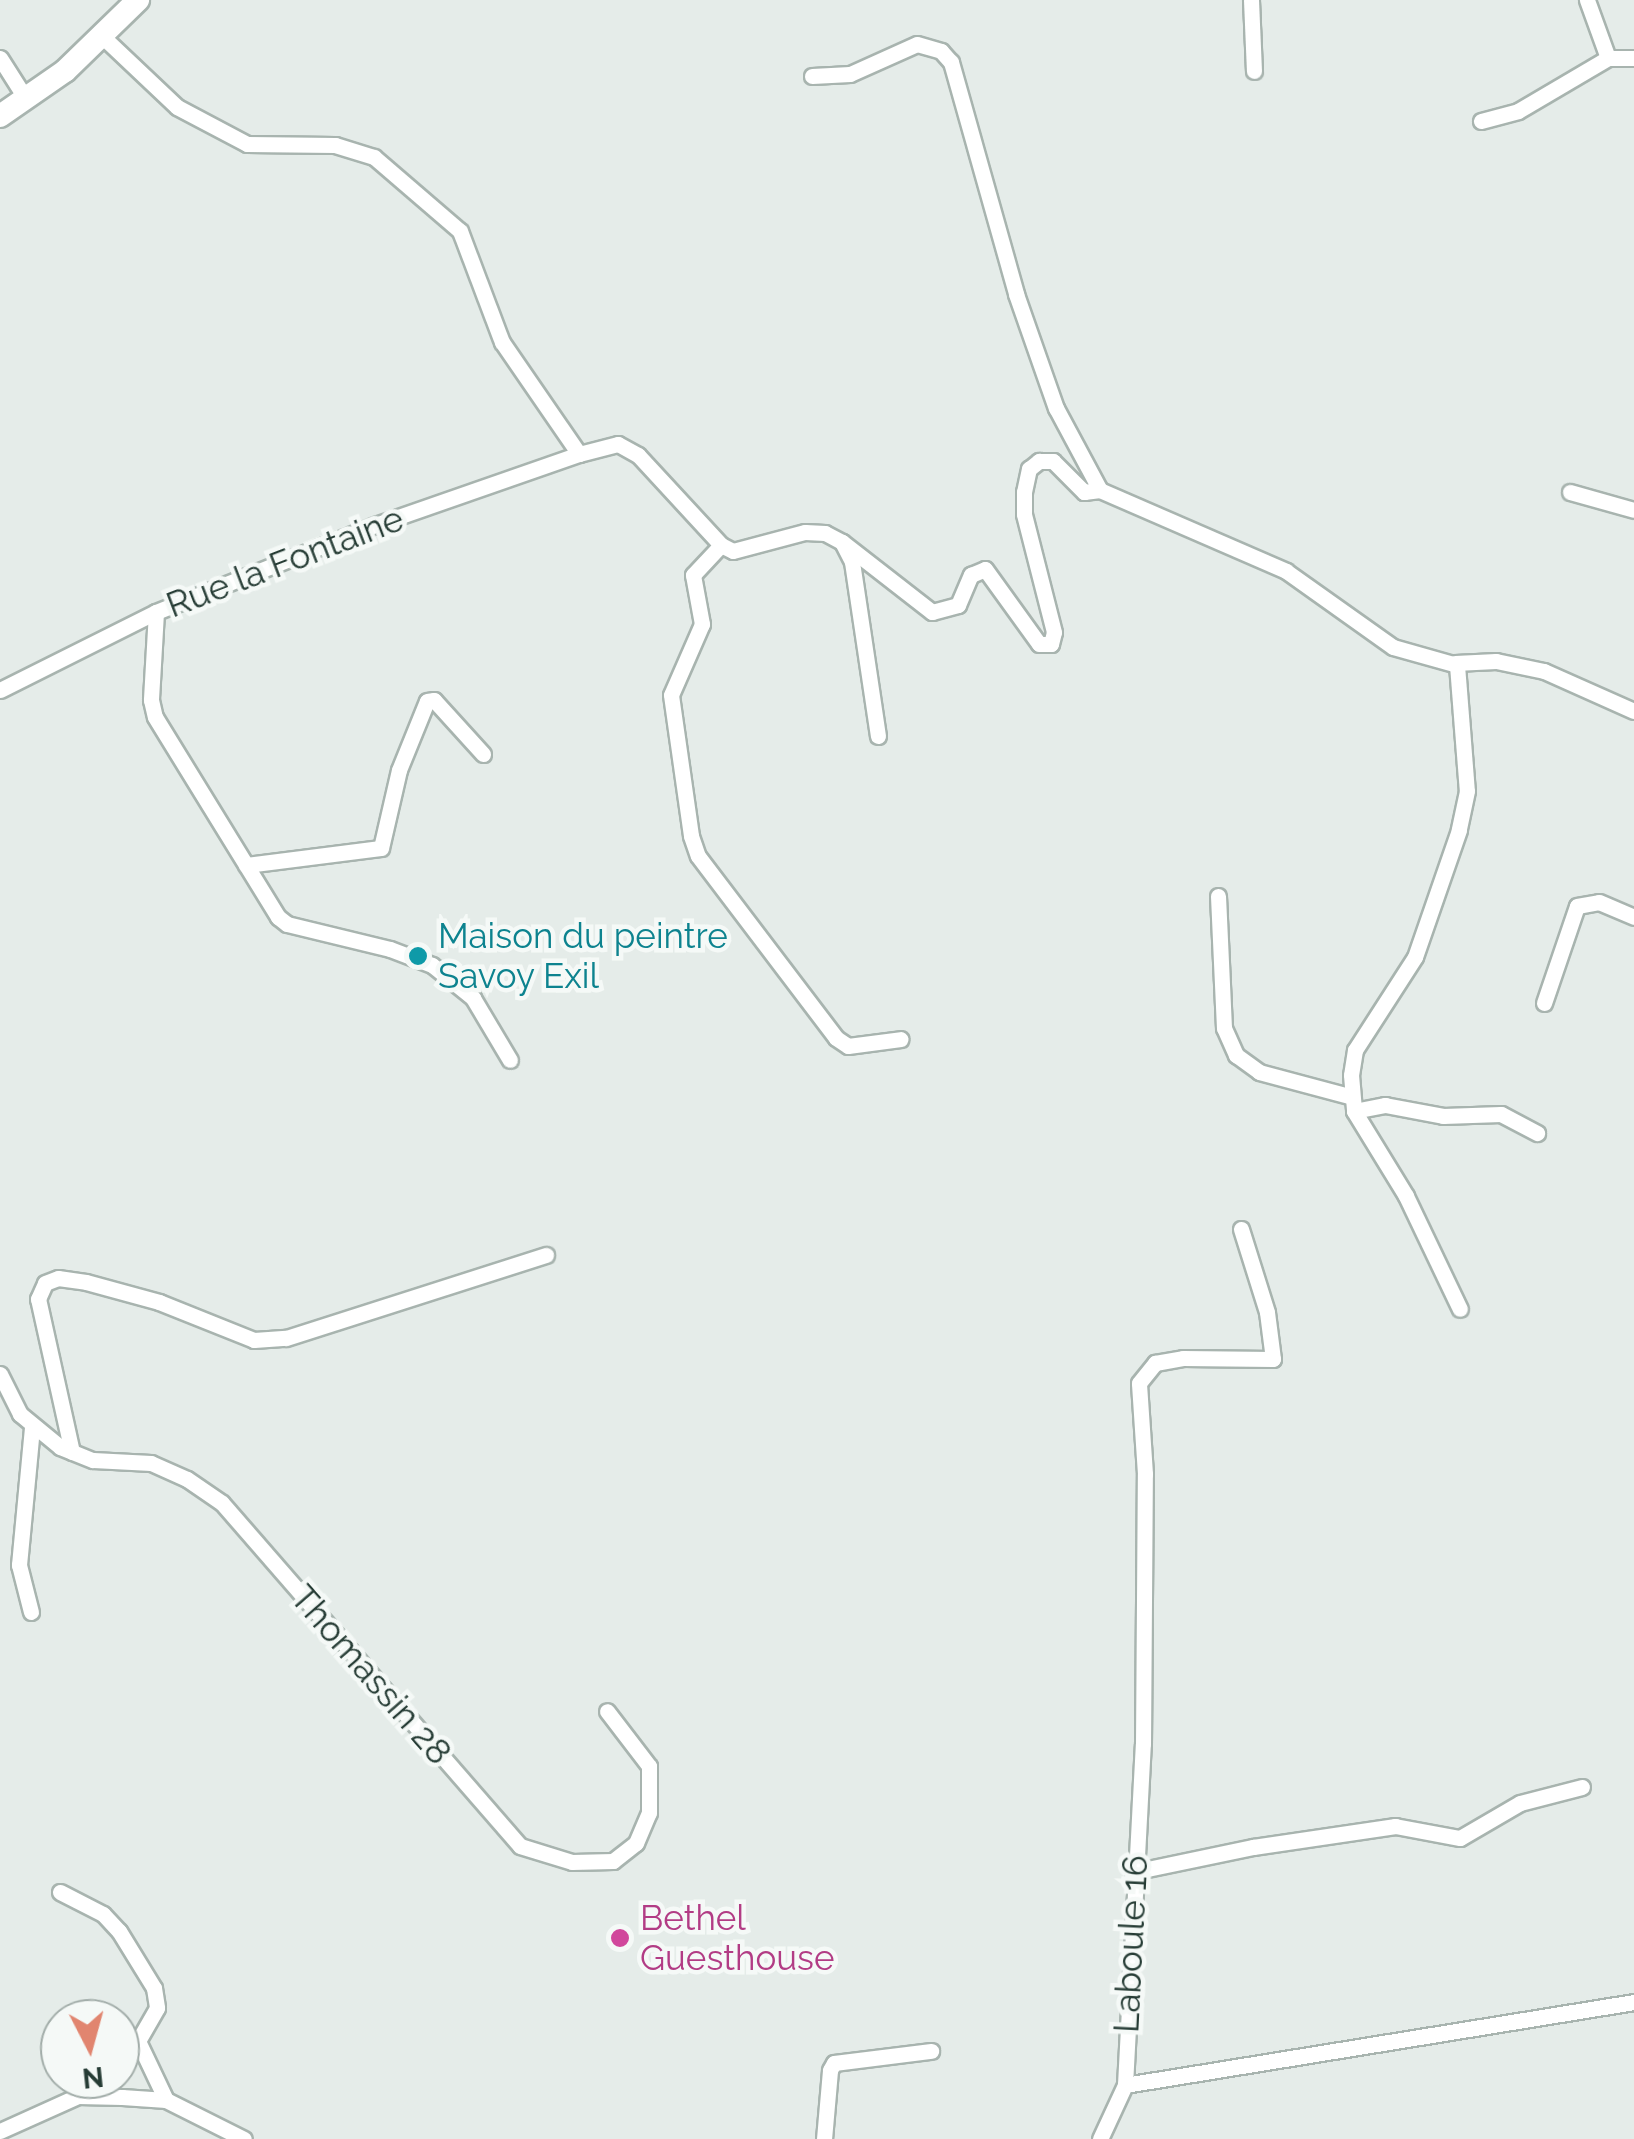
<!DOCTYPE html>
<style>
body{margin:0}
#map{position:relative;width:1634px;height:2139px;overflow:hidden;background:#e5ece9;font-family:Raleway,sans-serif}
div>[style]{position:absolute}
.roads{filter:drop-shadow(2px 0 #a8b4af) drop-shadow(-2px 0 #a8b4af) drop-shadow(0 2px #a8b4af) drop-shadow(0 -2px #a8b4af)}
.street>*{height:15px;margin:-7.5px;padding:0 7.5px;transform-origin:7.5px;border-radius:7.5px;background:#fff}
.secondary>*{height:22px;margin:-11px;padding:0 11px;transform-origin:11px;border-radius:11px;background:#fff}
.dots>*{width:28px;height:28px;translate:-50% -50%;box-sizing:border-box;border:5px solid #f5f9f7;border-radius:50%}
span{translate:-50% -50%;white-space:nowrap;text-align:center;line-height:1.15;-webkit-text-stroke:9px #f5f9f7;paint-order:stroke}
.street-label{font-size:35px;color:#263c35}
.culture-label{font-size:35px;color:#0d838f}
.left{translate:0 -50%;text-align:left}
.hotel-label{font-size:35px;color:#b23c85}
.north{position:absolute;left:40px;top:1999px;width:100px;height:100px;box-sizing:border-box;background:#f5f9f7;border:2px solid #a2ada9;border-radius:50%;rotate:174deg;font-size:28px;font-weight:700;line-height:40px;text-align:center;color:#263c35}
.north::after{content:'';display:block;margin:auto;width:35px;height:45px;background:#e1856f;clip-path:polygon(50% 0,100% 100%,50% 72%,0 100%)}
</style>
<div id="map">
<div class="roads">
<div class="street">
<i style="left:1251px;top:0;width:71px;rotate:87.6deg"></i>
<i style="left:102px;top:36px;width:103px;rotate:43.4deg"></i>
<i style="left:177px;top:107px;width:79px;rotate:27.9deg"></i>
<i style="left:247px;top:144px;width:88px;rotate:0.7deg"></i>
<i style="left:335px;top:145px;width:41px;rotate:17.1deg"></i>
<i style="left:374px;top:157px;width:113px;rotate:40.7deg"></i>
<i style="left:460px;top:231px;width:119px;rotate:69.3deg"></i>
<i style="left:502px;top:342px;width:136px;rotate:55.5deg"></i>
<i style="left:579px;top:454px;width:40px;rotate:-14.4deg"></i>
<i style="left:618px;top:444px;width:23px;rotate:29deg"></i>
<i style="left:638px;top:455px;width:122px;rotate:47.3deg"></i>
<i style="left:721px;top:545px;width:13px;rotate:27deg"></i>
<i style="left:733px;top:551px;width:74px;rotate:-14.8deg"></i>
<i style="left:805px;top:532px;width:20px;rotate:3deg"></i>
<i style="left:825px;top:533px;width:19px;rotate:28deg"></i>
<i style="left:842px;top:542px;width:22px;rotate:63deg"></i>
<i style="left:852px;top:562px;width:176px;rotate:81.5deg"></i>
<i style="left:0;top:58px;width:49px;rotate:57.6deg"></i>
<i style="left:1608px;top:58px;width:26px"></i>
<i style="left:812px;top:76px;width:38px;rotate:-3deg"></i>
<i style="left:850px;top:74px;width:73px;rotate:-24.1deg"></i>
<i style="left:917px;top:44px;width:25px;rotate:16deg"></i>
<i style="left:941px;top:51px;width:15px;rotate:48deg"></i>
<i style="left:951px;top:62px;width:241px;rotate:74.3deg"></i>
<i style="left:1016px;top:294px;width:121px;rotate:70.7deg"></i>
<i style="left:1056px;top:408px;width:93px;rotate:61.8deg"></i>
<i style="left:1481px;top:121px;width:38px;rotate:-15deg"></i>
<i style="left:1518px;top:111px;width:104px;rotate:-30.5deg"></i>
<i style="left:1608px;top:58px;width:62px;rotate:-109.9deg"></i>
<i style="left:1570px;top:492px;width:66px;rotate:15.7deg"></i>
<i style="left:842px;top:542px;width:114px;rotate:37.9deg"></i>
<i style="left:932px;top:612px;width:27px;rotate:-15deg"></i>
<i style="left:958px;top:605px;width:33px;rotate:-67deg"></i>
<i style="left:971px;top:575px;width:15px;rotate:-23deg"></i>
<i style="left:985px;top:569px;width:92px;rotate:54.2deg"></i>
<i style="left:1039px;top:644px;width:12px"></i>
<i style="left:1051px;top:644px;width:12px;rotate:-76deg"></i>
<i style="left:1054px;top:632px;width:122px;rotate:-104.3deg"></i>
<i style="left:1024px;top:514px;width:22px;rotate:-90deg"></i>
<i style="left:1024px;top:492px;width:24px;rotate:-78deg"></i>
<i style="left:1029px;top:469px;width:13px;rotate:-39deg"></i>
<i style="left:1039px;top:461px;width:14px"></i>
<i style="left:1053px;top:461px;width:44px;rotate:45deg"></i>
<i style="left:1084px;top:492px;width:16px;rotate:-7deg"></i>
<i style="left:1100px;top:490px;width:203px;rotate:23.5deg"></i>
<i style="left:1286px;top:571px;width:131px;rotate:35.4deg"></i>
<i style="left:1393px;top:647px;width:66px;rotate:15.7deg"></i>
<i style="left:1457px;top:665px;width:126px;rotate:85.5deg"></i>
<i style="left:1467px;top:791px;width:40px;rotate:102deg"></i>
<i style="left:1459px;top:830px;width:134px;rotate:109.1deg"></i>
<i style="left:1415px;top:957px;width:111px;rotate:122.8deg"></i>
<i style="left:1355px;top:1050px;width:25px;rotate:99deg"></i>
<i style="left:1351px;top:1075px;width:36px;rotate:85deg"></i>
<i style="left:1354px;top:1111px;width:100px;rotate:58.5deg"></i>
<i style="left:1406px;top:1196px;width:125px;rotate:64.5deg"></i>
<i style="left:721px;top:545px;width:41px;rotate:133deg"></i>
<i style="left:693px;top:575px;width:50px;rotate:79.6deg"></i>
<i style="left:702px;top:624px;width:77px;rotate:113.6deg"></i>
<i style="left:671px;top:695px;width:142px;rotate:81.9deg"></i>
<i style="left:691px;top:836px;width:21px;rotate:71deg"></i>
<i style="left:698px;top:856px;width:228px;rotate:52.8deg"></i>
<i style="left:836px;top:1038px;width:14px;rotate:34deg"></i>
<i style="left:848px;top:1046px;width:53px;rotate:-7.5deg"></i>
<i style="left:156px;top:612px;width:88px;rotate:93.3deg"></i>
<i style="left:151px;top:700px;width:17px;rotate:77deg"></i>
<i style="left:155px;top:717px;width:235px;rotate:58.4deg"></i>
<i style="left:278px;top:917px;width:11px;rotate:38deg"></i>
<i style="left:287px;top:924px;width:106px;rotate:13.6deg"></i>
<i style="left:390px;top:949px;width:45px;rotate:20.9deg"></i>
<i style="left:432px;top:965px;width:53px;rotate:38.8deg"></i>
<i style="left:473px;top:998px;width:72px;rotate:59.2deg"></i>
<i style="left:1455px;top:663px;width:41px;rotate:-2.8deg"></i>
<i style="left:1496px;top:661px;width:49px;rotate:11.8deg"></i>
<i style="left:1544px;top:671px;width:98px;rotate:24deg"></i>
<i style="left:0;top:690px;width:174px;rotate:-26.6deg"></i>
<i style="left:156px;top:612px;width:236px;rotate:-21.7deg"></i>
<i style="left:375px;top:525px;width:216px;rotate:-19.2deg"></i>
<i style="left:246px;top:865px;width:136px;rotate:-7.2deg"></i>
<i style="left:381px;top:848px;width:80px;rotate:-77deg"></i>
<i style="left:399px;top:770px;width:74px;rotate:-67.9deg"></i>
<i style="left:427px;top:701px;width:7px;rotate:-8deg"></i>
<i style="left:434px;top:700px;width:73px;rotate:47.8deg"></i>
<i style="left:1218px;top:896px;width:132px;rotate:87.4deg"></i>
<i style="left:1224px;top:1028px;width:30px;rotate:66deg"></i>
<i style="left:1236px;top:1055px;width:29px;rotate:36deg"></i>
<i style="left:1259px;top:1072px;width:96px;rotate:15deg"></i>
<i style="left:1544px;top:1003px;width:102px;rotate:-71.2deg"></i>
<i style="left:1577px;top:906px;width:22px;rotate:-10deg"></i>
<i style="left:1599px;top:902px;width:38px;rotate:23deg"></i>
<i style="left:1354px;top:1111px;width:32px;rotate:-11deg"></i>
<i style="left:1385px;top:1105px;width:59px;rotate:10.7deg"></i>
<i style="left:1443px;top:1116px;width:58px;rotate:-2deg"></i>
<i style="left:1501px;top:1114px;width:41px;rotate:27.8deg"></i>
<i style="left:0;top:1374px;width:45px;rotate:63.4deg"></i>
<i style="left:20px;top:1414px;width:52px;rotate:39.5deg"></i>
<i style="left:60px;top:1447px;width:35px;rotate:22deg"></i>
<i style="left:93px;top:1460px;width:58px;rotate:3deg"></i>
<i style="left:151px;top:1463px;width:39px;rotate:24deg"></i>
<i style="left:187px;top:1479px;width:42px;rotate:34.4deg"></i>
<i style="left:222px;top:1503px;width:454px;rotate:49deg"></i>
<i style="left:520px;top:1846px;width:54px;rotate:17.1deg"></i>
<i style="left:572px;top:1862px;width:41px;rotate:-1.4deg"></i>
<i style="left:613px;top:1861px;width:29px;rotate:-38deg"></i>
<i style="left:636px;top:1843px;width:33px;rotate:-67deg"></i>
<i style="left:649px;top:1813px;width:47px;rotate:-90deg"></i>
<i style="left:649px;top:1766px;width:69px;rotate:-127.4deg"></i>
<i style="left:72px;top:1452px;width:157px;rotate:-102.5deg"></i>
<i style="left:38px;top:1299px;width:17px;rotate:-66deg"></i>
<i style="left:45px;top:1283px;width:14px;rotate:-21deg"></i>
<i style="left:58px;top:1278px;width:28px;rotate:8deg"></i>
<i style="left:86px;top:1282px;width:76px;rotate:15.3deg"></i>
<i style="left:159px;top:1302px;width:102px;rotate:21.8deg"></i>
<i style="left:254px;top:1340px;width:32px;rotate:-4deg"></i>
<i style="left:286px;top:1338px;width:273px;rotate:-17.7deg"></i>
<i style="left:31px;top:1612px;width:49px;rotate:-104.3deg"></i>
<i style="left:19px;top:1565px;width:139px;rotate:-84.6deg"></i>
<i style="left:1133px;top:1872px;width:123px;rotate:-11.8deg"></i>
<i style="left:1253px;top:1847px;width:144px;rotate:-8.4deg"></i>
<i style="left:1395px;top:1826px;width:66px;rotate:10.5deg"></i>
<i style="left:1460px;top:1838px;width:69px;rotate:-30.3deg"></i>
<i style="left:1520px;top:1803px;width:64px;rotate:-14.5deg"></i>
<i style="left:60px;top:1892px;width:48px;rotate:27.1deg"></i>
<i style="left:103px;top:1914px;width:23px;rotate:47deg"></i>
<i style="left:119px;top:1931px;width:67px;rotate:58.4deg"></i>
<i style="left:154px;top:1988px;width:20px;rotate:81deg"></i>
<i style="left:157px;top:2008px;width:38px;rotate:120deg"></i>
<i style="left:138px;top:2041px;width:65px;rotate:64.6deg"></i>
<i style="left:1125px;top:2085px;width:516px;rotate:-9.26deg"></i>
<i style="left:0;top:2131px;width:85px;rotate:-24.2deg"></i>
<i style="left:78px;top:2096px;width:44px;rotate:1.3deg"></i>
<i style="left:122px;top:2097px;width:44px;rotate:3.9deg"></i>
<i style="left:166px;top:2100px;width:87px;rotate:26.6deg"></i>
<i style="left:824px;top:2139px;width:69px;rotate:-85deg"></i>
<i style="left:830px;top:2070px;width:8px;rotate:-60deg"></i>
<i style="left:834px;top:2063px;width:98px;rotate:-7.1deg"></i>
<i style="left:1100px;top:2139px;width:60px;rotate:-65.2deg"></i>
<i style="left:1125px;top:2085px;width:341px;rotate:-87deg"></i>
<i style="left:1143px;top:1744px;width:270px;rotate:-89.6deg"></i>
<i style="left:1145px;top:1474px;width:91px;rotate:-93.8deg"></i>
<i style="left:1139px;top:1383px;width:26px;rotate:-51deg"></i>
<i style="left:1155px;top:1363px;width:28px;rotate:-10deg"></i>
<i style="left:1183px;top:1358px;width:90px;rotate:0.6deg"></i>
<i style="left:1273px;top:1359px;width:47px;rotate:-97.3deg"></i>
<i style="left:1267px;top:1312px;width:87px;rotate:-107.4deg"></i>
</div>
<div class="secondary">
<i style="left:0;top:116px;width:79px;rotate:-34.7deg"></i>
<i style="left:65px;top:71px;width:102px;rotate:-44.2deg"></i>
</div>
</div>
<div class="dots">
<i style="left:418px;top:956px;background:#0f9aa8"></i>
<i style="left:620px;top:1938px;background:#d1479c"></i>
</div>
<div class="street-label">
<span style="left:285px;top:562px;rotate:-21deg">Rue la Fontaine</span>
<span style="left:371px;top:1675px;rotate:49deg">Thomassin 28</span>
<span style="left:1131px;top:1944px;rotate:-87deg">Laboule 16</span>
</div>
<div class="culture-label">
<span class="left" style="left:438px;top:956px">Maison du peintre<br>Savoy Exil</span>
</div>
<div class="hotel-label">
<span class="left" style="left:640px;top:1938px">Bethel<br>Guesthouse</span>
</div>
<div class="north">N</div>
</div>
